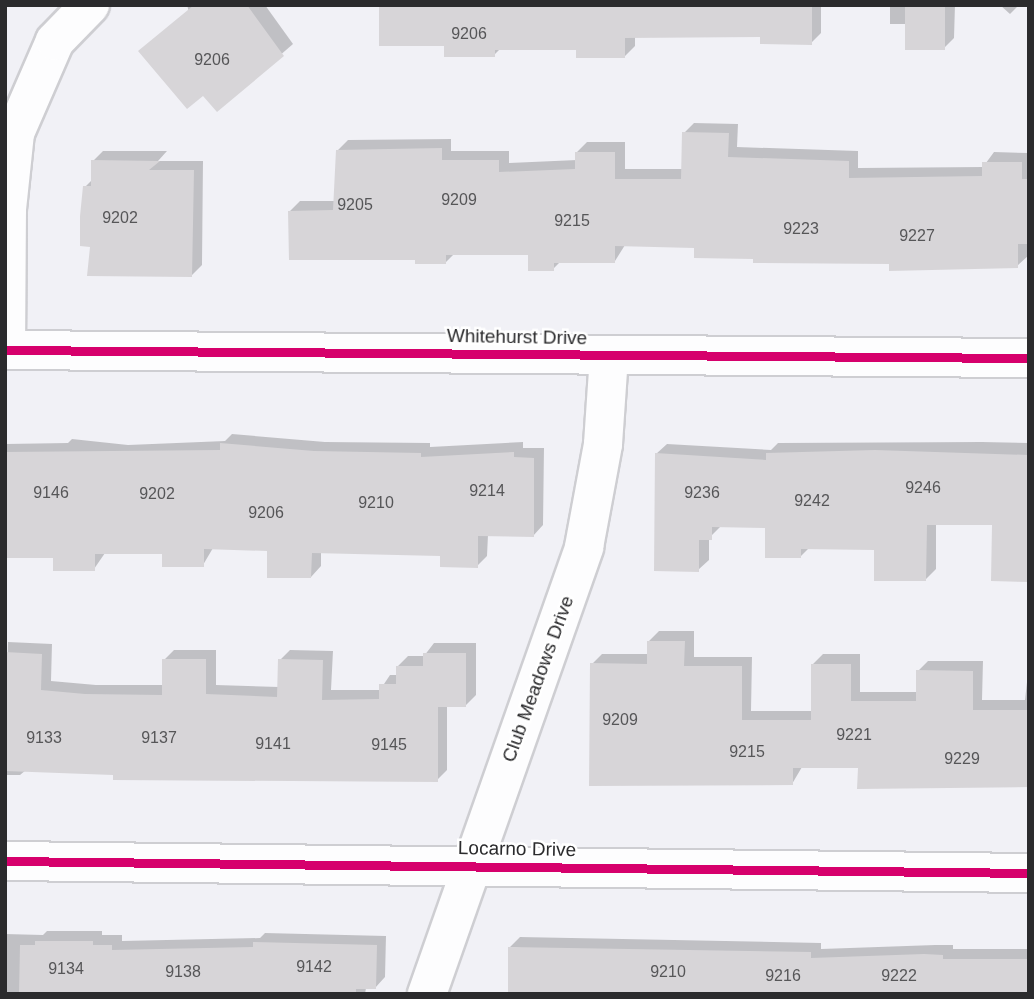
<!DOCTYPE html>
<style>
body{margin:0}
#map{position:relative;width:1034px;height:999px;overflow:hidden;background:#f1f1f6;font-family:Helvetica,sans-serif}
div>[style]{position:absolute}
.shadow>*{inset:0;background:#0003}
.building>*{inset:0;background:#d7d5d8;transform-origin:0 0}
.roads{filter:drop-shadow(2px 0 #ceced2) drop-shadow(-2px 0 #ceced2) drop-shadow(0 2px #ceced2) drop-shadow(0 -2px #ceced2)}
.street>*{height:38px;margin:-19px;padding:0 19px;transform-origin:19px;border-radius:19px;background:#fdfdfe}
.secondary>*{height:38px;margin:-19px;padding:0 19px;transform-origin:19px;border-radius:19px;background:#fdfdfe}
.cycleway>*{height:9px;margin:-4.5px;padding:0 4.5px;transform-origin:4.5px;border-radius:4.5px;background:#d6006c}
span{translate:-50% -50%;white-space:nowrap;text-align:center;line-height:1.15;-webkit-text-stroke:5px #fff;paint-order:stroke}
.number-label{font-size:16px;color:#565658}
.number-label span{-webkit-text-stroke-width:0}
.street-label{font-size:19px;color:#2b2b2d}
.frame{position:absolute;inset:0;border:7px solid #2b2b2d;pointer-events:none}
</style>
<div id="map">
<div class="shadow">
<i style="clip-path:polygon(187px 5px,265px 5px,293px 44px,217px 110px)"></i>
<i style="clip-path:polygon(381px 5px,821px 5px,821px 33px,811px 43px,762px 36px,635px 37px,635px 46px,625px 56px,578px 48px,501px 48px,494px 55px)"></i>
<i style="clip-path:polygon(890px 5px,955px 5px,954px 38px,944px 48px,906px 24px,890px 24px)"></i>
<i style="clip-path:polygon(1000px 5px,1019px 5px,1010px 14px)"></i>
<i style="clip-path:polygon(694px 123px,738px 124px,737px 147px,858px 151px,858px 168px,983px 167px,994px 152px,1029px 153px,1029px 255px,1017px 266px,891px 263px,755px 258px,696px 246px,625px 245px,615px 261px,560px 262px,553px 269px,530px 253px,455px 253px,445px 263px,417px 258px,290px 211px,300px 201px,335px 201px,338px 150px,348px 140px,451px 139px,451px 151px,509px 151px,509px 163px,577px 160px,577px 152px,587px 142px,625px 142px,625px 169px,683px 169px,684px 133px)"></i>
<i style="clip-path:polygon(103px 151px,167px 151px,158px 161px,203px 161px,202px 265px,191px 276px,92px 245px,85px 187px,93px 179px,93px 161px)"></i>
<i style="clip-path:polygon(232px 434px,325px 442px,430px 443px,430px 447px,523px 442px,523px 448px,544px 448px,543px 525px,533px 536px,488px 535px,487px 556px,477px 566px,441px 554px,321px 552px,321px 566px,311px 577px,269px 549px,213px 548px,203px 565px,164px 553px,105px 553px,94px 569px,55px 557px,5px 556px,5px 444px,68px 443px,72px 439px,128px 445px,225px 441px)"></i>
<i style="clip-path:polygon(982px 442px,1029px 443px,1029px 580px,994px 523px,936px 523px,936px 569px,926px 579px,876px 548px,809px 548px,801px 556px,767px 526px,721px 526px,709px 538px,709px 560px,698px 570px,656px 454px,667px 444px,771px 450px,778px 443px)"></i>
<i style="clip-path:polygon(659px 631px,694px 631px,694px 657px,752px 657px,751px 711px,812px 711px,813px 664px,823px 654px,860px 654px,860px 692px,918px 692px,918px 671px,928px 661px,983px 661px,982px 700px,1025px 700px,1029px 664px,1029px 787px,859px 767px,802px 767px,792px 784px,592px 664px,602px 654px,649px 654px,649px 641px)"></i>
<i style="clip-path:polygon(8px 642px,52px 644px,51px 681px,96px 685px,164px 685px,164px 660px,174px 650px,216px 650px,216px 685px,279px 687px,280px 660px,290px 650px,333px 651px,331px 690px,380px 690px,390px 675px,397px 675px,397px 667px,408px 656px,424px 656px,434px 643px,476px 643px,476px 695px,465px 706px,447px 706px,447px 770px,437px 780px,26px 770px,20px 775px,5px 775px)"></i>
<i style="clip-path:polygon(47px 931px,102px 931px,102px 935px,122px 935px,122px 941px,260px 938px,265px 933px,386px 936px,385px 977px,375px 988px,366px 988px,365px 994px,5px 994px,5px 934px,43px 935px)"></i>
<i style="clip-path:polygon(520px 937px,821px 943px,821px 949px,935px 945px,953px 945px,953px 949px,1029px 949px,1029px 994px,510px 947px)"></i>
</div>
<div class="building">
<i style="clip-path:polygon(194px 5px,247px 5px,284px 56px,217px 112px,203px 96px,187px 109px,138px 51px)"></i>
<i style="clip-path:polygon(379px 5px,812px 5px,812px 45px,760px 44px,760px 37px,625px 38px,625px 58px,576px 58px,576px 50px,495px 50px,495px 57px,444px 57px,444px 46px,379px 46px)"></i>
<i style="left:905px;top:5px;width:40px;height:45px"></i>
<i style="clip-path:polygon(682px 132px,729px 133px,728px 157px,849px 161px,849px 178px,982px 176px,982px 162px,1022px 162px,1022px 179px,1029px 179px,1029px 244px,1018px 244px,1018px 268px,889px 271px,889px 264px,753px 263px,753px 259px,694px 258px,694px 248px,615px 246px,615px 263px,554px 263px,554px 271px,528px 271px,528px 255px,446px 255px,446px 264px,415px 264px,415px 260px,289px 260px,288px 211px,333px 210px,336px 150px,442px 148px,442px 160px,499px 160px,499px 172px,575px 169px,575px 152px,615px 152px,615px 179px,681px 179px)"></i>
<i style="clip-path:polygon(91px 160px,160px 161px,149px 170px,194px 170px,192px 277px,87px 276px,90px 247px,80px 246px,80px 216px,83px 186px,91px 186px)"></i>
<i style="clip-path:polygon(220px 443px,314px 451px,421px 453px,421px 457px,514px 452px,514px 457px,534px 458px,534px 537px,478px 536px,478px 568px,440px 567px,440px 556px,312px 553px,311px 578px,267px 578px,267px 551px,204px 549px,204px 567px,162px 567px,162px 554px,95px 554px,95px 571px,53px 571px,53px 558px,5px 558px,5px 452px,220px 450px)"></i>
<i style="clip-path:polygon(875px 450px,1029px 455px,1029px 582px,991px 581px,992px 525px,927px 525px,926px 581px,874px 581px,874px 550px,801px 549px,801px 558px,765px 558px,765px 528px,712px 527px,712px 540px,699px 540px,699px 572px,654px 571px,655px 453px,766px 460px,766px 453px)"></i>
<i style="clip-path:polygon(647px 641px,685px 641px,684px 666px,742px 666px,742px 720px,811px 720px,811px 664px,851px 664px,851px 701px,916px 701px,916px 670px,973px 671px,973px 710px,1029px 710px,1029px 787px,857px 789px,858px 768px,793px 768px,793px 785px,589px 786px,590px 663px,647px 664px)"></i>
<i style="clip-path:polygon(5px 652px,42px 654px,41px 690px,85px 694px,162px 695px,162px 659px,206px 659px,206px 694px,277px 697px,278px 659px,323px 660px,322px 700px,379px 699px,379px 684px,396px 684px,396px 666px,423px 666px,423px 653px,466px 653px,466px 707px,438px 707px,438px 782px,113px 780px,113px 775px,5px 771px)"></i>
<i style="clip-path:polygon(35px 941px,93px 941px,93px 945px,112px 945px,112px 950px,253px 947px,253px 942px,377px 945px,376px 989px,356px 989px,356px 994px,19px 994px,20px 945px,35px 945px)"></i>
<i style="clip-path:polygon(508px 947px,811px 952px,811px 958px,924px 954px,943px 955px,943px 959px,1029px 959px,1029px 994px,508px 994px)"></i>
</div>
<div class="roads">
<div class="street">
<i style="left:6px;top:350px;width:141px;rotate:-89.6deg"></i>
<i style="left:7px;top:209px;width:76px;rotate:-84deg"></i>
<i style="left:15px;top:133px;width:100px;rotate:-66.5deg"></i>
<i style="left:55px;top:41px;width:50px;rotate:-45.8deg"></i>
<i style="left:5px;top:861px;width:1024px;rotate:0.67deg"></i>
<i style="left:427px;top:994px;width:474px;rotate:-70.6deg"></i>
<i style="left:584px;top:547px;width:105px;rotate:-79.5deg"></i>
<i style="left:603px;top:444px;width:89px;rotate:-86.1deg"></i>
</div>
<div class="secondary">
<i style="left:5px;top:350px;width:1024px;rotate:0.45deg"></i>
</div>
</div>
<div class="cycleway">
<i style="left:5px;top:350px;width:1024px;rotate:0.45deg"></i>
<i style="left:5px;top:861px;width:1024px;rotate:0.67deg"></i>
</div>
<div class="number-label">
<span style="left:469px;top:34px">9206</span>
<span style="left:212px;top:60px">9206</span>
<span style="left:459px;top:200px">9209</span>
<span style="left:355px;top:205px">9205</span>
<span style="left:120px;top:218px">9202</span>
<span style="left:572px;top:221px">9215</span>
<span style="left:801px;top:229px">9223</span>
<span style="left:917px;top:236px">9227</span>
<span style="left:923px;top:488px">9246</span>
<span style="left:487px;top:491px">9214</span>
<span style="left:51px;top:493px">9146</span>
<span style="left:702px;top:493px">9236</span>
<span style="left:157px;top:494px">9202</span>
<span style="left:812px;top:501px">9242</span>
<span style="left:376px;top:503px">9210</span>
<span style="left:266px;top:513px">9206</span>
<span style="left:620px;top:720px">9209</span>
<span style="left:854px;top:735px">9221</span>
<span style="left:44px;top:738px">9133</span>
<span style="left:159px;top:738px">9137</span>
<span style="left:273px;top:744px">9141</span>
<span style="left:389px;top:745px">9145</span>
<span style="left:747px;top:752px">9215</span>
<span style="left:962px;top:759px">9229</span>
<span style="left:314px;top:967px">9142</span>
<span style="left:66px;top:969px">9134</span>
<span style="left:183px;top:972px">9138</span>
<span style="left:668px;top:972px">9210</span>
<span style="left:783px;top:976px">9216</span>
<span style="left:899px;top:976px">9222</span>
</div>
<div class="street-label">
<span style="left:517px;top:337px;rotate:1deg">Whitehurst Drive</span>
<span style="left:538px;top:679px;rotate:-70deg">Club Meadows Drive</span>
<span style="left:517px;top:849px;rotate:1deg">Locarno Drive</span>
</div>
<div class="frame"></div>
</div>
